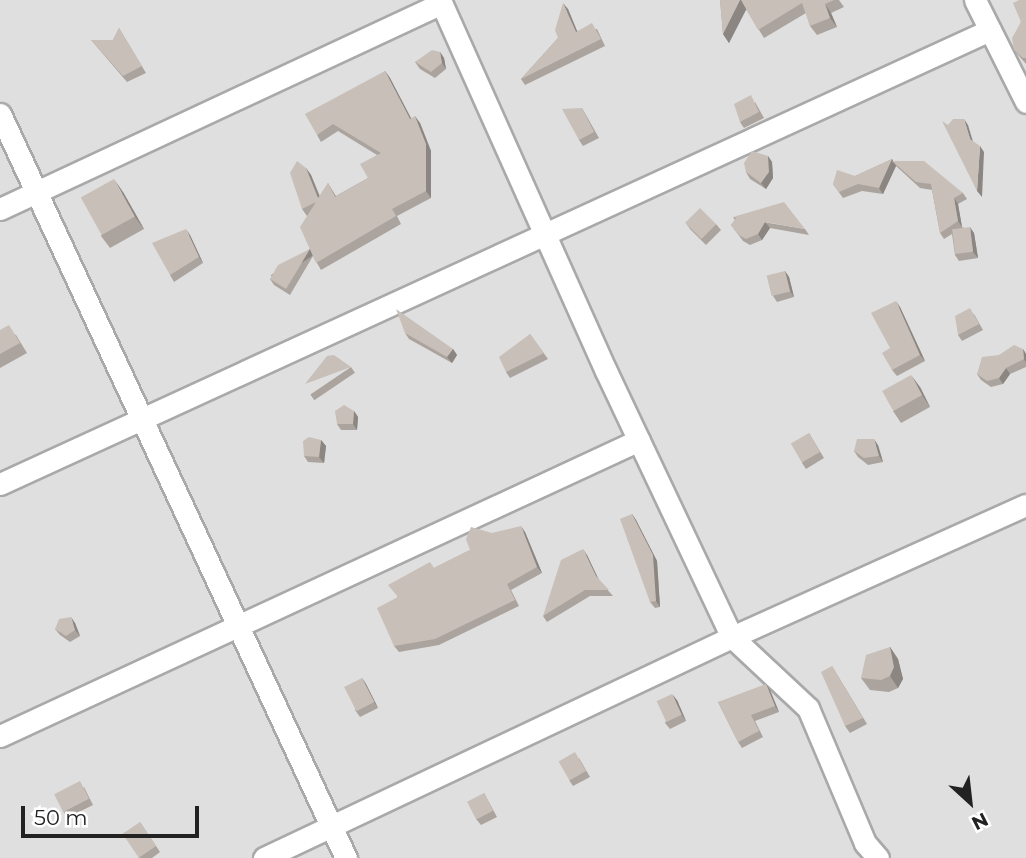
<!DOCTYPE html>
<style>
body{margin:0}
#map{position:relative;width:1026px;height:858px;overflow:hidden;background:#f2efe9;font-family:Montserrat,sans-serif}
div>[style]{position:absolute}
.residential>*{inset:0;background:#e0dfdf;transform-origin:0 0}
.roads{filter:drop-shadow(2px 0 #a9a9a9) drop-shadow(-2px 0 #a9a9a9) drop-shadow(0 2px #a9a9a9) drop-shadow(0 -2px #a9a9a9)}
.minor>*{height:21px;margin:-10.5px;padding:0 10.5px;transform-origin:10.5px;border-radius:10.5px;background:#fff}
.wall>*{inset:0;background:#aba49e;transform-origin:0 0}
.shaded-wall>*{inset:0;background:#8b8681;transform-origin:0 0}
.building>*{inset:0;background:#c7bfb8;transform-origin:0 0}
span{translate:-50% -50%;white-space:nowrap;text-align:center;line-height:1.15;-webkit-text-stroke:5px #fff;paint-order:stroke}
.north{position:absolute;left:935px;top:767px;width:70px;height:70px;-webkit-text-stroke:5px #fff;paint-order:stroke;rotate:153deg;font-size:19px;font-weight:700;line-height:28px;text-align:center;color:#222}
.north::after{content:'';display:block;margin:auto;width:24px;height:32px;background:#222;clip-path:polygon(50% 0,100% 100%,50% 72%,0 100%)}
.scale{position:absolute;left:21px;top:806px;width:178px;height:32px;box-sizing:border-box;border:4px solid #222;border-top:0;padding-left:9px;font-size:21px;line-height:24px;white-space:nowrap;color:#222;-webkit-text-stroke:5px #fff;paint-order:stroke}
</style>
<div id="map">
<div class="residential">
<i style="left:0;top:0;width:1026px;height:858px"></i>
</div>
<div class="roads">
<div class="minor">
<i style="left:440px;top:0;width:406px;rotate:65.9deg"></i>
<i style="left:606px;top:371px;width:294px;rotate:64.7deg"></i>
<i style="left:732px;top:637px;width:104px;rotate:43.1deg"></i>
<i style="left:808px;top:708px;width:147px;rotate:67.1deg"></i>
<i style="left:865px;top:843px;width:20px;rotate:49deg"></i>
<i style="left:975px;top:0;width:114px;rotate:63.4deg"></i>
<i style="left:0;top:114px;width:821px;rotate:65.06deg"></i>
<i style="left:0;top:209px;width:487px;rotate:-25deg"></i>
<i style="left:0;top:484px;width:1089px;rotate:-24.64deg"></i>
<i style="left:0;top:736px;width:704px;rotate:-24.85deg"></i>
<i style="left:264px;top:858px;width:518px;rotate:-25.28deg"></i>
<i style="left:732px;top:637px;width:322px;rotate:-24.2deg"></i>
</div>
</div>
<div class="wall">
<i style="clip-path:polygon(720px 0,839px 0,844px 7px,831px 13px,837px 27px,817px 35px,810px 26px,806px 13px,764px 38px,746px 9px,729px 43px,723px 34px)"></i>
<i style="clip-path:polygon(1026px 0,1026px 64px,1014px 50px)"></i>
<i style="clip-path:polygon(568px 9px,577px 31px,597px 29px,605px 46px,525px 85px,521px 79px,558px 38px)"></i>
<i style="clip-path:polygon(119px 28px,146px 73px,127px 82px,91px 40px,113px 40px)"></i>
<i style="clip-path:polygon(440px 52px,444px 58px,446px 69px,435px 78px,420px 69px,415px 62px)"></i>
<i style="clip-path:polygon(385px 71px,390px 78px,411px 118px,420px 123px,431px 151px,431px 198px,397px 216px,401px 224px,321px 270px,313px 256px,290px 295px,274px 285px,270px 279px,310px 249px,307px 216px,302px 209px,306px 168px,311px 175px,320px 196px,328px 183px,336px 196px,368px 178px,377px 155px,338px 131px,321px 142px,317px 135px)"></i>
<i style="clip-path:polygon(755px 102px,764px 118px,744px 128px,740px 122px)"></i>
<i style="clip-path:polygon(582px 108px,599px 138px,583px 146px,579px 140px)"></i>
<i style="clip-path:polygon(768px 156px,772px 162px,773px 178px,766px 189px,750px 179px,746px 172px)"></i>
<i style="clip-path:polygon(892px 159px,893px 161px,963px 193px,967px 199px,958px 204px,962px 227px,974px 233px,978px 258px,959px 261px,955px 255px,952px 234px,944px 239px,940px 233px,932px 190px,920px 188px,896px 166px,883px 194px,862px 191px,843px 198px,833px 184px,855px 176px)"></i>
<i style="clip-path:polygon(123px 192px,144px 229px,110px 248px,101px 236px)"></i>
<i style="clip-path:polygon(733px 217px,805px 229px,809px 235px,770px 228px,762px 240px,750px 245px,743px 241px,731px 225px,735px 220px)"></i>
<i style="clip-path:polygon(686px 223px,716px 224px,721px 230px,706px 245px,690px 229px)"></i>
<i style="clip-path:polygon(190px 235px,203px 263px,174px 282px,170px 275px)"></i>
<i style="clip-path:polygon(785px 271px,789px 277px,794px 297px,777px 302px,773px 296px)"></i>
<i style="clip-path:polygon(900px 307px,925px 361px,897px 376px,892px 370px,890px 348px)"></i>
<i style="clip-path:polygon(974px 314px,983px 330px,962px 341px,958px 335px)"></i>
<i style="clip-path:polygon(0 330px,16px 335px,27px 353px,0 368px)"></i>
<i style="clip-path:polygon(405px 333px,453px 349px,457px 355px,452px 363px,409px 339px)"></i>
<i style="clip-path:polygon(530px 334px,548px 359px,510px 378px,506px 372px)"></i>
<i style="clip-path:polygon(1023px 349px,1026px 354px,1026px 367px,1010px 374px,1003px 384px,991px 387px,981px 380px,977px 374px,999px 355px)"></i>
<i style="left:351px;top:367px;width:7px;height:49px;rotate:56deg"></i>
<i style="clip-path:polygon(920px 387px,930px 407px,901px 423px,893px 411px)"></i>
<i style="clip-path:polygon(354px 411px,358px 417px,357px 430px,341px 430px,337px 424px)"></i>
<i style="clip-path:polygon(809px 433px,824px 458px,806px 469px,802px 463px)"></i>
<i style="clip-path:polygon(321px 440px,326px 446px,324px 463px,308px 462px,304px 456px)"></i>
<i style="clip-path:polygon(878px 445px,883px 462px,868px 465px,858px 457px,854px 451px)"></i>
<i style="clip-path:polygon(632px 514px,636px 520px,657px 561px,660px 607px,655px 608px,650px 602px)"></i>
<i style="clip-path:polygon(525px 532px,542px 573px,511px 590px,519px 606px,439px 645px,399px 652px,394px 646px,397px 597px,434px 568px,470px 550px,492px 533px)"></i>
<i style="clip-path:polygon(587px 555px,598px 579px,613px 596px,590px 596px,547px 622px,543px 616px)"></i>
<i style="clip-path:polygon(75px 623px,80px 636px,70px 642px,60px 635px,55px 629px)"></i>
<i style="clip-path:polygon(890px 647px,898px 659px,903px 679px,898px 688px,889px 692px,870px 690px,861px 678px)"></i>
<i style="clip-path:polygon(832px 666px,867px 724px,850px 733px,845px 726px)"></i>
<i style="clip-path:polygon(362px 678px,366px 684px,378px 708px,360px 717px,355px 710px)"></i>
<i style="clip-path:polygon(770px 690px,779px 712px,755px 721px,763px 737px,742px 748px,738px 742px,718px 702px)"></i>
<i style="clip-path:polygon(677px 700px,686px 721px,670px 729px,665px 723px)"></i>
<i style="clip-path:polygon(579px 758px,590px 777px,573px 786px,569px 780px)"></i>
<i style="clip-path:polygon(84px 787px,93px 805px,67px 818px,63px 811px)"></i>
<i style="clip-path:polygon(484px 793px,497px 817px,481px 825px,476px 819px)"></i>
<i style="clip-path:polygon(140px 822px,160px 852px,152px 858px,139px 858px)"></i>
</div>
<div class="shaded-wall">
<i style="clip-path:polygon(740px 0,742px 0,747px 8px,729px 43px,723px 34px)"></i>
<i style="clip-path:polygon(563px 3px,568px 9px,580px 38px,576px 32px)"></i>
<i style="clip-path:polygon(825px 4px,831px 13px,837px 27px,830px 18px)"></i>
<i style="clip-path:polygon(440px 52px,444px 58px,446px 69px,442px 63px)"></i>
<i style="clip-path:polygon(385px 71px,390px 78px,415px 126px,410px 119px)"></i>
<i style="clip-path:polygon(415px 116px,420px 123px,431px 151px,431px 198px,426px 191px)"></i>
<i style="clip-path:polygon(964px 119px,968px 125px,974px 145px,970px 139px)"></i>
<i style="clip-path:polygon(980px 146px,984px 152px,982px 197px,977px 191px)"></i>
<i style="clip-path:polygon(768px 156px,772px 162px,773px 178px,766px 189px,761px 183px)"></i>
<i style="clip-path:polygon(892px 159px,896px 166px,883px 194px,879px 188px)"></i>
<i style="clip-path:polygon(306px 168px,311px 175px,323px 206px,318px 198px)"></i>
<i style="clip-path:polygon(114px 179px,123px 192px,144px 229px,135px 217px)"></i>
<i style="clip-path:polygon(954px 198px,958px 204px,962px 227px,958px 221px)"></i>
<i style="clip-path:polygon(765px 222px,770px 228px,762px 240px,758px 234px)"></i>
<i style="clip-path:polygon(970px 227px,974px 233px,978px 258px,973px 252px)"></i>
<i style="clip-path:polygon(186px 229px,190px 235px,203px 263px,199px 257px)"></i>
<i style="left:310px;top:249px;width:7px;height:47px;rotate:56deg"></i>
<i style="clip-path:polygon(785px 271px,789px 277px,794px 297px,790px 291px)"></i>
<i style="clip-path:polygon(896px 301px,900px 307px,925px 361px,920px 355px)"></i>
<i style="clip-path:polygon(453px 349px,457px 355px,452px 363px,447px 357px)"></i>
<i style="clip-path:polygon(1023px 349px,1026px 354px,1026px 363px,1024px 359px)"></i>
<i style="clip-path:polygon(1006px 368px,1010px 374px,1003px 384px,999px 378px)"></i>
<i style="clip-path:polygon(911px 375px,920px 387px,930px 407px,922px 395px)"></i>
<i style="clip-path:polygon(354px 411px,358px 417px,357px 430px,353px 424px)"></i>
<i style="clip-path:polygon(874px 439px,878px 445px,883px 462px,879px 456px)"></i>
<i style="clip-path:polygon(321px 440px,326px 446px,324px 463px,319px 457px)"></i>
<i style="clip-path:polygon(632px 514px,636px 520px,657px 561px,660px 607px,656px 601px)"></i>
<i style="clip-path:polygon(521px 526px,525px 532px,542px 573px,537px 567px)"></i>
<i style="clip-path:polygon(583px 549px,587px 555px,600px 582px,596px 576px)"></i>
<i style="clip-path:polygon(71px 617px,75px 623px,80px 636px,75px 630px)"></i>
<i style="clip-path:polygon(890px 647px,898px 659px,903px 679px,898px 688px,890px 676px)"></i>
<i style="clip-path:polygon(362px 678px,366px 684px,378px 708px,374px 702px)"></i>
<i style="clip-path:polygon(766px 684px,770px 690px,779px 712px,775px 706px)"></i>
<i style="clip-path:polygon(672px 694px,677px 700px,686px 721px,682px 715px)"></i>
</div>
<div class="building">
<i style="clip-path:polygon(720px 0,740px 0,723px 34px)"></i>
<i style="clip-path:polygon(741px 0,834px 0,825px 4px,830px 18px,810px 26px,802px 3px,758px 30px)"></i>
<i style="clip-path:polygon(1019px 0,1026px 0,1026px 58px,1023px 58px,1014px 50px,1012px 38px,1021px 22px,1013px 3px)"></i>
<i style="clip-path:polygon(563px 3px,576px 32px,592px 23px,601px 39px,521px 79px,558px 38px,555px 30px)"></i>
<i style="clip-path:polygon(119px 28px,142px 66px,123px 76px,91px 40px,113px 40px)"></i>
<i style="clip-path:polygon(432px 50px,440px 52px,442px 63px,431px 72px,415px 62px)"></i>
<i style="clip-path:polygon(385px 71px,410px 119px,415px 116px,426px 144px,426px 191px,392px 209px,396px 216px,316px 263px,300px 227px,316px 202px,302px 209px,290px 173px,297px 161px,306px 168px,318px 198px,328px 183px,335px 197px,368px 178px,360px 164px,381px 153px,333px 124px,317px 135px,305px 114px)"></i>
<i style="clip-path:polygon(751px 95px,759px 112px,740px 122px,734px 104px)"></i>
<i style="clip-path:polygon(582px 108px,594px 132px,579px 140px,562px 109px)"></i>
<i style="clip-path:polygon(953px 119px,964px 119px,970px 139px,980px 146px,977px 191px,942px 121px,948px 125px)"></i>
<i style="clip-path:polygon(752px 151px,768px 156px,769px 172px,761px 183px,746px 172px,744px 163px)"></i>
<i style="clip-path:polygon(892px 159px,879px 188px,858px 184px,839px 192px,833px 184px,837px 170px,855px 176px)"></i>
<i style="clip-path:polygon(892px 161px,924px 161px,963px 193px,954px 198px,958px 221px,940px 233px,931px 184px,916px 182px)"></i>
<i style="left:114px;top:179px;width:43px;height:38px;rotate:61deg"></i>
<i style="clip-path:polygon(784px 202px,805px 229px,765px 222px,758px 234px,746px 239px,739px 235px,731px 225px,737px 217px,733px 217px)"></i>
<i style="left:700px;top:208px;width:23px;height:21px;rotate:45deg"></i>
<i style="left:970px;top:227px;width:25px;height:18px;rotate:83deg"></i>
<i style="clip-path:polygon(186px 229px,199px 257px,170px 275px,152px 243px)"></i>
<i style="clip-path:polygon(310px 249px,286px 289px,270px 279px,278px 265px)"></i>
<i style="left:785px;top:271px;width:21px;height:19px;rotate:76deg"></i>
<i style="clip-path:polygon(896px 301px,920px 355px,892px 370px,882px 353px,890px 348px,871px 313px)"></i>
<i style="clip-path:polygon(970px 308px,979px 324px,958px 335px,955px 316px)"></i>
<i style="clip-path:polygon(396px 309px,453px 349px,447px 357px,405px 333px)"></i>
<i style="clip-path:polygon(9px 325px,20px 343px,0 354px,0 330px)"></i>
<i style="clip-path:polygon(530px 334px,544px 353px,506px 372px,499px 357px)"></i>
<i style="clip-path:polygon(1014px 345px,1023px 349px,1024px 359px,1006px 368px,999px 378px,987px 381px,977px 374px,982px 357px,999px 355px)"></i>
<i style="clip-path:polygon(334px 355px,351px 367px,305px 384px,327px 356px)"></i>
<i style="left:911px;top:375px;width:23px;height:33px;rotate:61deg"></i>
<i style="clip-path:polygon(344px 405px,354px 411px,353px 424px,337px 424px,335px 411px)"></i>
<i style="left:809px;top:433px;width:22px;height:21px;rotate:60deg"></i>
<i style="clip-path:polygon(309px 437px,321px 440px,319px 457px,304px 456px,303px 441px)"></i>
<i style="clip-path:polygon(857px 439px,874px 439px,879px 456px,864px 458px,854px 451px)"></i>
<i style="clip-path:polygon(632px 514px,653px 555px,656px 601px,650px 602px,620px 519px)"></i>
<i style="clip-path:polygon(521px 526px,537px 567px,507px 584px,515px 600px,435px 639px,394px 646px,377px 608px,398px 597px,388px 585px,430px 562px,434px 568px,470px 550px,466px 539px,471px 527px,492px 533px)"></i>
<i style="clip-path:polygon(583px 549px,596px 576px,609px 590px,585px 590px,543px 616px,561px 560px)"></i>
<i style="clip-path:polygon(71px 617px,75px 630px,66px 636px,55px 629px,59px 619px)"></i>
<i style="clip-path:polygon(890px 647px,894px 667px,890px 676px,881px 680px,861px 678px,866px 655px)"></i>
<i style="clip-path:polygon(832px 666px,863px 718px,845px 726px,821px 672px)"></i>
<i style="left:362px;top:678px;width:27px;height:20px;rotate:63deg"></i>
<i style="clip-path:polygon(766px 684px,775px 706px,751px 715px,759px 731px,738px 742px,718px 702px)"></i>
<i style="left:672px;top:694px;width:23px;height:17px;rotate:65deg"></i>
<i style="left:575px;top:752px;width:22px;height:19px;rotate:60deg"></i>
<i style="left:80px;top:781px;width:20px;height:29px;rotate:63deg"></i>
<i style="left:484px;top:793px;width:20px;height:19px;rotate:63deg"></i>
<i style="left:140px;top:822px;width:29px;height:21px;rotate:56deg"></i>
</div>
<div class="north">N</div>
<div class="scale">50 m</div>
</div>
